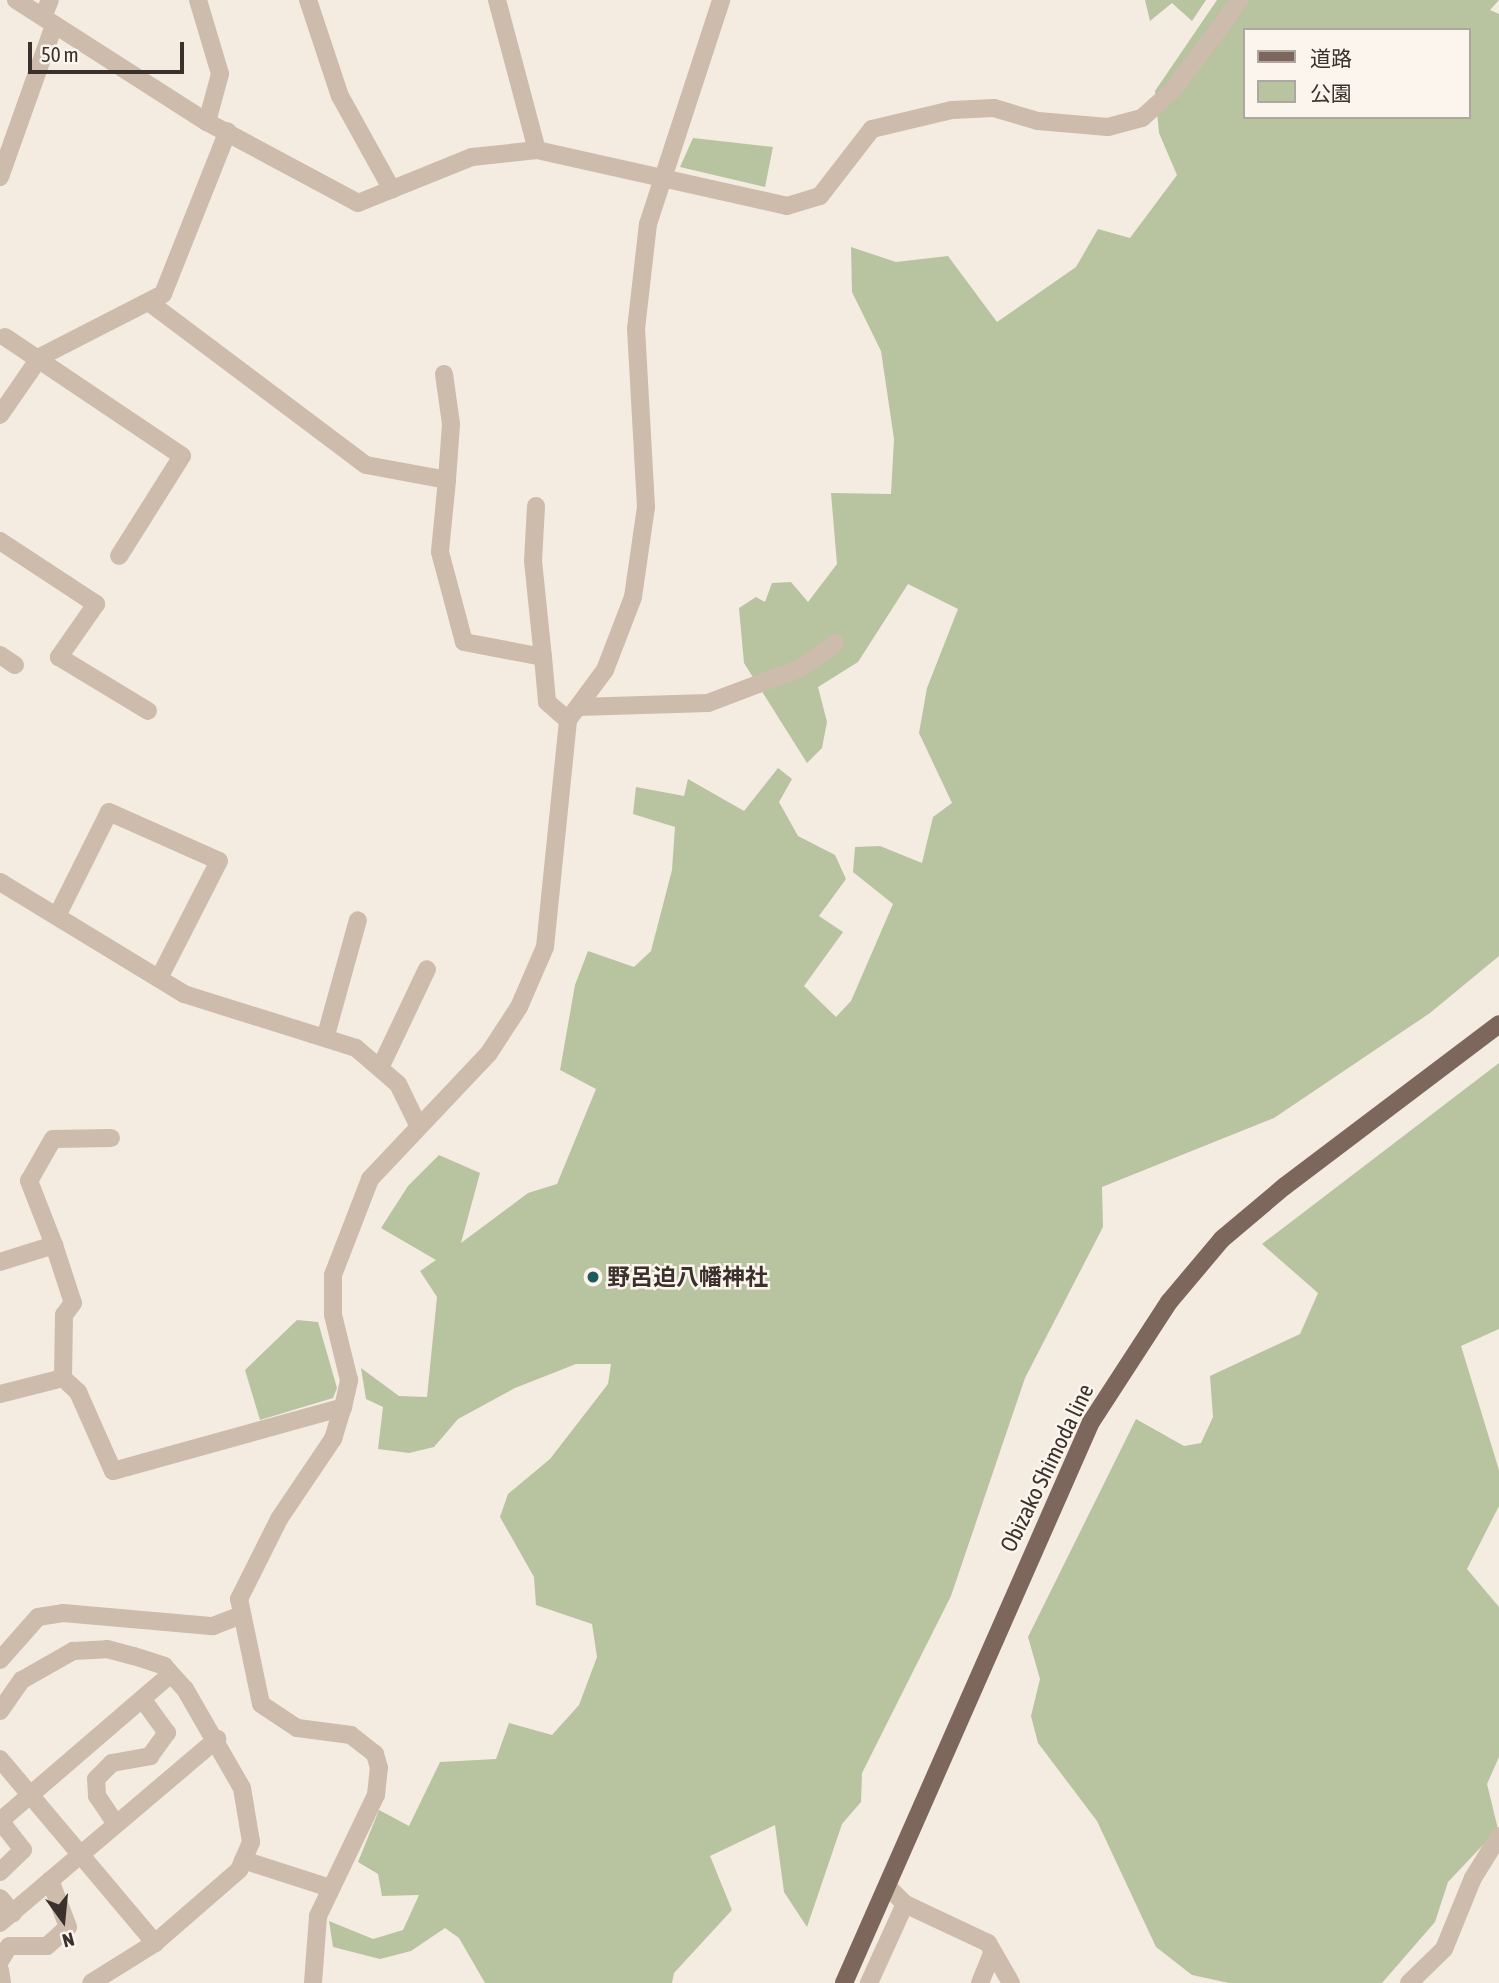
<!DOCTYPE html>
<meta charset="utf-8">
<style>
body{margin:0}
#map{position:relative;width:1499px;height:1983px;overflow:hidden;background:#f4ebe1;font-family:"Asap Condensed","Noto Sans JP",sans-serif}
div>[style]{position:absolute}
.green>*{inset:0;background:#b8c4a0}
.minor>*{height:18px;margin:-9px;padding:0 9px;transform-origin:9px;border-radius:9px;background:#cdbbac}
.major>*{height:18px;margin:-9px;padding:0 9px;transform-origin:9px;border-radius:9px;background:#7d675c}
.dots>*{width:19px;height:19px;translate:-50% -50%;box-sizing:border-box;border:4px solid #fbf5ee;border-radius:50%}
span{translate:-50% -50%;white-space:nowrap;text-align:center;line-height:1.15;-webkit-text-stroke:5px #fbf5ee;paint-order:stroke}
.poi-label{font-size:23px;color:#3b302b;font-weight:700}
.left{translate:0 -50%;text-align:left}
.street-label{font-size:23px;color:#3b302b}
.legend{position:absolute;left:1243px;top:28px;width:228px;height:91px;box-sizing:border-box;background:#fbf5ee;border:2px solid #aea6a0;margin:0;padding:9px 12px;list-style:none;font-size:21px;color:#3b302b}
.legend li{display:flex;align-items:center;gap:14px;height:35px}
.legend b{width:35px;border:2px solid #aea6a0}
.north{position:absolute;left:28px;top:1885px;width:70px;height:70px;-webkit-text-stroke:5px #fbf5ee;paint-order:stroke;rotate:165deg;font-size:19px;font-weight:700;line-height:28px;text-align:center;color:#3b302b}
.north::after{content:'';display:block;margin:auto;width:24px;height:32px;background:#3b302b;clip-path:polygon(50% 0,100% 100%,50% 72%,0 100%)}
.scale{position:absolute;left:28px;top:42px;width:156px;height:32px;box-sizing:border-box;border:4px solid #3b302b;border-top:0;padding-left:9px;font-size:21px;line-height:24px;white-space:nowrap;color:#3b302b;-webkit-text-stroke:5px #fbf5ee;paint-order:stroke}
</style>
<div id="map">
<div class="green">
<i style="clip-path:polygon(1145px 0,1206px 0,1192px 21px,1172px 3px,1150px 21px)"></i>
<i style="clip-path:polygon(evenodd,1217px 0,1499px 0,1490px 10px,1499px 14px,1499px 956px,1430px 1013px,1274px 1118px,1102px 1187px,1103px 1227px,1025px 1378px,951px 1596px,862px 1773px,861px 1802px,842px 1824px,807px 1927px,784px 1892px,775px 1825px,710px 1856px,732px 1910px,674px 1973px,672px 1983px,485px 1983px,459px 1938px,445px 1928px,411px 1951px,380px 1959px,333px 1947px,329px 1921px,373px 1939px,403px 1930px,419px 1895px,382px 1896px,378px 1874px,358px 1862px,379px 1810px,409px 1826px,440px 1762px,496px 1759px,509px 1723px,552px 1735px,579px 1705px,597px 1657px,592px 1624px,536px 1605px,534px 1577px,500px 1517px,508px 1494px,550px 1459px,608px 1384px,611px 1364px,576px 1364px,515px 1388px,458px 1419px,434px 1447px,409px 1453px,378px 1449px,383px 1407px,366px 1399px,361px 1368px,399px 1396px,427px 1397px,437px 1297px,420px 1271px,436px 1260px,381px 1228px,408px 1186px,439px 1155px,480px 1173px,461px 1243px,528px 1193px,557px 1184px,596px 1089px,560px 1070px,575px 985px,588px 951px,634px 967px,651px 951px,672px 870px,675px 827px,633px 814px,636px 787px,684px 796px,688px 779px,744px 811px,778px 768px,792px 779px,779px 802px,798px 836px,835px 855px,846px 879px,819px 916px,843px 932px,804px 986px,836px 1017px,851px 1001px,893px 904px,853px 872px,855px 847px,880px 846px,922px 863px,933px 817px,952px 803px,919px 733px,927px 688px,958px 609px,908px 584px,858px 662px,818px 687px,827px 722px,822px 748px,807px 763px,744px 663px,739px 608px,756px 597px,765px 602px,772px 583px,791px 582px,808px 602px,837px 564px,831px 493px,891px 494px,894px 439px,881px 351px,852px 292px,851px 247px,896px 262px,948px 256px,997px 322px,1076px 267px,1098px 229px,1130px 238px,1177px 175px,1159px 133px,1155px 91px,1217px 0,1245px 30px,1469px 30px,1469px 117px,1245px 117px,1245px 30px)"></i>
<i style="clip-path:polygon(693px 138px,773px 147px,765px 187px,680px 167px)"></i>
<i style="clip-path:polygon(1499px 1063px,1499px 1329px,1461px 1346px,1499px 1470px,1499px 1506px,1467px 1569px,1499px 1607px,1499px 1757px,1487px 1784px,1498px 1829px,1448px 1882px,1435px 1922px,1382px 1983px,1229px 1983px,1192px 1975px,1156px 1947px,1097px 1821px,1038px 1743px,1031px 1716px,1040px 1679px,1028px 1637px,1136px 1419px,1184px 1446px,1201px 1443px,1213px 1417px,1210px 1376px,1300px 1334px,1318px 1293px,1262px 1244px)"></i>
<i style="clip-path:polygon(297px 1320px,318px 1322px,337px 1388px,333px 1398px,260px 1420px,245px 1370px)"></i>
</div>
<div class="minor">
<i style="left:16px;top:0;width:227px;rotate:32.6deg"></i>
<i style="left:207px;top:122px;width:171px;rotate:28.2deg"></i>
<i style="left:358px;top:203px;width:123px;rotate:-22deg"></i>
<i style="left:472px;top:157px;width:65px;rotate:-6.1deg"></i>
<i style="left:537px;top:150px;width:256px;rotate:12.6deg"></i>
<i style="left:787px;top:206px;width:34px;rotate:-17deg"></i>
<i style="left:820px;top:196px;width:85px;rotate:-52.2deg"></i>
<i style="left:872px;top:129px;width:82px;rotate:-13.4deg"></i>
<i style="left:952px;top:110px;width:42px;rotate:-2.7deg"></i>
<i style="left:994px;top:108px;width:46px;rotate:16.5deg"></i>
<i style="left:1038px;top:121px;width:70px;rotate:4.9deg"></i>
<i style="left:1108px;top:127px;width:35px;rotate:-15deg"></i>
<i style="left:1142px;top:118px;width:42px;rotate:-42.1deg"></i>
<i style="left:1173px;top:90px;width:112px;rotate:-53.3deg"></i>
<i style="left:198px;top:0;width:77px;rotate:73.4deg"></i>
<i style="left:220px;top:74px;width:50px;rotate:105.2deg"></i>
<i style="left:308px;top:0;width:101px;rotate:71.6deg"></i>
<i style="left:340px;top:96px;width:107px;rotate:61deg"></i>
<i style="left:497px;top:0;width:155px;rotate:75.1deg"></i>
<i style="left:43px;top:17px;width:18px;rotate:-68deg"></i>
<i style="left:0;top:177px;width:161px;rotate:-70.4deg"></i>
<i style="left:150px;top:303px;width:270px;rotate:36.9deg"></i>
<i style="left:366px;top:465px;width:82px;rotate:10.5deg"></i>
<i style="left:447px;top:480px;width:72px;rotate:95.6deg"></i>
<i style="left:440px;top:552px;width:93px;rotate:75.1deg"></i>
<i style="left:464px;top:642px;width:80px;rotate:10.8deg"></i>
<i style="left:543px;top:657px;width:45px;rotate:84.9deg"></i>
<i style="left:547px;top:702px;width:28px;rotate:41deg"></i>
<i style="left:5px;top:337px;width:213px;rotate:33.9deg"></i>
<i style="left:182px;top:456px;width:118px;rotate:122.2deg"></i>
<i style="left:444px;top:374px;width:50px;rotate:82deg"></i>
<i style="left:451px;top:424px;width:56px;rotate:94.1deg"></i>
<i style="left:0;top:415px;width:70px;rotate:-55.4deg"></i>
<i style="left:40px;top:357px;width:138px;rotate:-27.1deg"></i>
<i style="left:163px;top:294px;width:175px;rotate:-68.3deg"></i>
<i style="left:536px;top:506px;width:55px;rotate:93.1deg"></i>
<i style="left:533px;top:561px;width:97px;rotate:84.1deg"></i>
<i style="left:0;top:541px;width:115px;rotate:33.3deg"></i>
<i style="left:96px;top:604px;width:65px;rotate:124.9deg"></i>
<i style="left:59px;top:657px;width:104px;rotate:31.2deg"></i>
<i style="left:0;top:655px;width:18px;rotate:34deg"></i>
<i style="left:578px;top:707px;width:130px;rotate:-1.8deg"></i>
<i style="left:708px;top:703px;width:99px;rotate:-20.6deg"></i>
<i style="left:801px;top:668px;width:42px;rotate:-36.3deg"></i>
<i style="left:0;top:882px;width:215px;rotate:31.3deg"></i>
<i style="left:184px;top:994px;width:180px;rotate:17.4deg"></i>
<i style="left:356px;top:1048px;width:55px;rotate:40.6deg"></i>
<i style="left:398px;top:1084px;width:43px;rotate:64deg"></i>
<i style="left:57px;top:916px;width:116px;rotate:-63.4deg"></i>
<i style="left:109px;top:812px;width:120px;rotate:24deg"></i>
<i style="left:219px;top:861px;width:131px;rotate:117.1deg"></i>
<i style="left:326px;top:1035px;width:119px;rotate:-74.5deg"></i>
<i style="left:381px;top:1066px;width:107px;rotate:-64.6deg"></i>
<i style="left:54px;top:1245px;width:61px;rotate:71.9deg"></i>
<i style="left:73px;top:1303px;width:15px;rotate:127deg"></i>
<i style="left:64px;top:1315px;width:63px;rotate:90.9deg"></i>
<i style="left:0;top:1262px;width:57px;rotate:-17.5deg"></i>
<i style="left:54px;top:1245px;width:69px;rotate:-111.3deg"></i>
<i style="left:29px;top:1181px;width:48px;rotate:-60.3deg"></i>
<i style="left:53px;top:1139px;width:58px;rotate:-1deg"></i>
<i style="left:0;top:1394px;width:65px;rotate:-14.3deg"></i>
<i style="left:63px;top:1378px;width:21px;rotate:43deg"></i>
<i style="left:78px;top:1392px;width:86px;rotate:66.1deg"></i>
<i style="left:113px;top:1471px;width:239px;rotate:-15.5deg"></i>
<i style="left:0;top:1660px;width:57px;rotate:-48.5deg"></i>
<i style="left:38px;top:1617px;width:25px;rotate:-9deg"></i>
<i style="left:63px;top:1613px;width:151px;rotate:5deg"></i>
<i style="left:213px;top:1626px;width:28px;rotate:-21deg"></i>
<i style="left:0;top:1711px;width:38px;rotate:-55deg"></i>
<i style="left:22px;top:1680px;width:59px;rotate:-29.6deg"></i>
<i style="left:73px;top:1651px;width:34px;rotate:-3deg"></i>
<i style="left:107px;top:1649px;width:28px;rotate:15deg"></i>
<i style="left:134px;top:1656px;width:32px;rotate:18deg"></i>
<i style="left:164px;top:1666px;width:31px;rotate:48deg"></i>
<i style="left:185px;top:1689px;width:114px;rotate:60.1deg"></i>
<i style="left:242px;top:1788px;width:55px;rotate:80.5deg"></i>
<i style="left:251px;top:1842px;width:30px;rotate:113deg"></i>
<i style="left:239px;top:1870px;width:111px;rotate:139deg"></i>
<i style="left:155px;top:1943px;width:75px;rotate:148deg"></i>
<i style="left:0;top:1759px;width:241px;rotate:49.9deg"></i>
<i style="left:116px;top:1824px;width:34px;rotate:-124deg"></i>
<i style="left:97px;top:1796px;width:17px;rotate:-93deg"></i>
<i style="left:96px;top:1779px;width:23px;rotate:-45deg"></i>
<i style="left:112px;top:1763px;width:39px;rotate:-10deg"></i>
<i style="left:150px;top:1756px;width:29px;rotate:-54deg"></i>
<i style="left:167px;top:1733px;width:41px;rotate:-126deg"></i>
<i style="left:243px;top:1860px;width:91px;rotate:17.8deg"></i>
<i style="left:0;top:1872px;width:32px;rotate:-44deg"></i>
<i style="left:23px;top:1850px;width:37px;rotate:-128deg"></i>
<i style="left:0;top:1821px;width:225px;rotate:-40.7deg"></i>
<i style="left:888px;top:1887px;width:24px;rotate:45deg"></i>
<i style="left:905px;top:1904px;width:92px;rotate:25.2deg"></i>
<i style="left:988px;top:1943px;width:46px;rotate:60.1deg"></i>
<i style="left:0;top:1898px;width:20px;rotate:49deg"></i>
<i style="left:0;top:1923px;width:285px;rotate:-40.3deg"></i>
<i style="left:0;top:1961px;width:17px;rotate:-59deg"></i>
<i style="left:9px;top:1946px;width:38px"></i>
<i style="left:47px;top:1946px;width:28px;rotate:-42deg"></i>
<i style="left:68px;top:1927px;width:50px;rotate:-111deg"></i>
<i style="left:0;top:1970px;width:13px;rotate:81deg"></i>
<i style="left:313px;top:1983px;width:67px;rotate:-85.7deg"></i>
<i style="left:318px;top:1916px;width:134px;rotate:-64.4deg"></i>
<i style="left:376px;top:1795px;width:27px;rotate:-84deg"></i>
<i style="left:379px;top:1768px;width:15px;rotate:-106deg"></i>
<i style="left:375px;top:1754px;width:31px;rotate:-142deg"></i>
<i style="left:351px;top:1735px;width:54px;rotate:-172.6deg"></i>
<i style="left:297px;top:1728px;width:43px;rotate:-146.3deg"></i>
<i style="left:261px;top:1704px;width:107px;rotate:-101.8deg"></i>
<i style="left:239px;top:1599px;width:89px;rotate:-63.4deg"></i>
<i style="left:279px;top:1519px;width:97px;rotate:-56deg"></i>
<i style="left:333px;top:1439px;width:34px;rotate:-73deg"></i>
<i style="left:343px;top:1407px;width:28px;rotate:-77deg"></i>
<i style="left:349px;top:1380px;width:67px;rotate:-103.8deg"></i>
<i style="left:333px;top:1315px;width:40px;rotate:-90deg"></i>
<i style="left:333px;top:1275px;width:103px;rotate:-68.9deg"></i>
<i style="left:370px;top:1179px;width:173px;rotate:-46.6deg"></i>
<i style="left:489px;top:1053px;width:55px;rotate:-56.9deg"></i>
<i style="left:519px;top:1007px;width:65px;rotate:-66.6deg"></i>
<i style="left:545px;top:947px;width:228px;rotate:-84.2deg"></i>
<i style="left:568px;top:720px;width:62px;rotate:-53.5deg"></i>
<i style="left:605px;top:670px;width:78px;rotate:-69deg"></i>
<i style="left:633px;top:597px;width:91px;rotate:-81.8deg"></i>
<i style="left:646px;top:507px;width:178px;rotate:-93.2deg"></i>
<i style="left:636px;top:329px;width:106px;rotate:-83.5deg"></i>
<i style="left:648px;top:224px;width:236px;rotate:-71.9deg"></i>
<i style="left:869px;top:1983px;width:87px;rotate:-65.5deg"></i>
<i style="left:980px;top:1983px;width:31px;rotate:-68deg"></i>
<i style="left:1409px;top:1983px;width:49px;rotate:-44.2deg"></i>
<i style="left:1444px;top:1949px;width:77px;rotate:-67.8deg"></i>
<i style="left:1473px;top:1878px;width:49px;rotate:-58.2deg"></i>
</div>
<div class="major">
<i style="left:844px;top:1983px;width:613px;rotate:-66.24deg"></i>
<i style="left:1091px;top:1422px;width:143px;rotate:-57deg"></i>
<i style="left:1169px;top:1302px;width:82px;rotate:-49.9deg"></i>
<i style="left:1222px;top:1239px;width:82px;rotate:-40.1deg"></i>
<i style="left:1285px;top:1186px;width:268px;rotate:-37.1deg"></i>
</div>
<div class="dots">
<i style="left:593px;top:1277px;background:#1f5a5e"></i>
</div>
<div class="poi-label">
<span class="left" style="left:607px;top:1277px">野呂迫八幡神社</span>
</div>
<div class="street-label">
<span style="left:1047px;top:1468px;rotate:-64deg">Obizako Shimoda line</span>
</div>
<ul class="legend">
<li><b style="height:9px;background:#7d675c"></b>道路</li>
<li><b style="height:19px;background:#b8c4a0"></b>公園</li>
</ul>
<div class="north">N</div>
<div class="scale">50 m</div>
</div>
